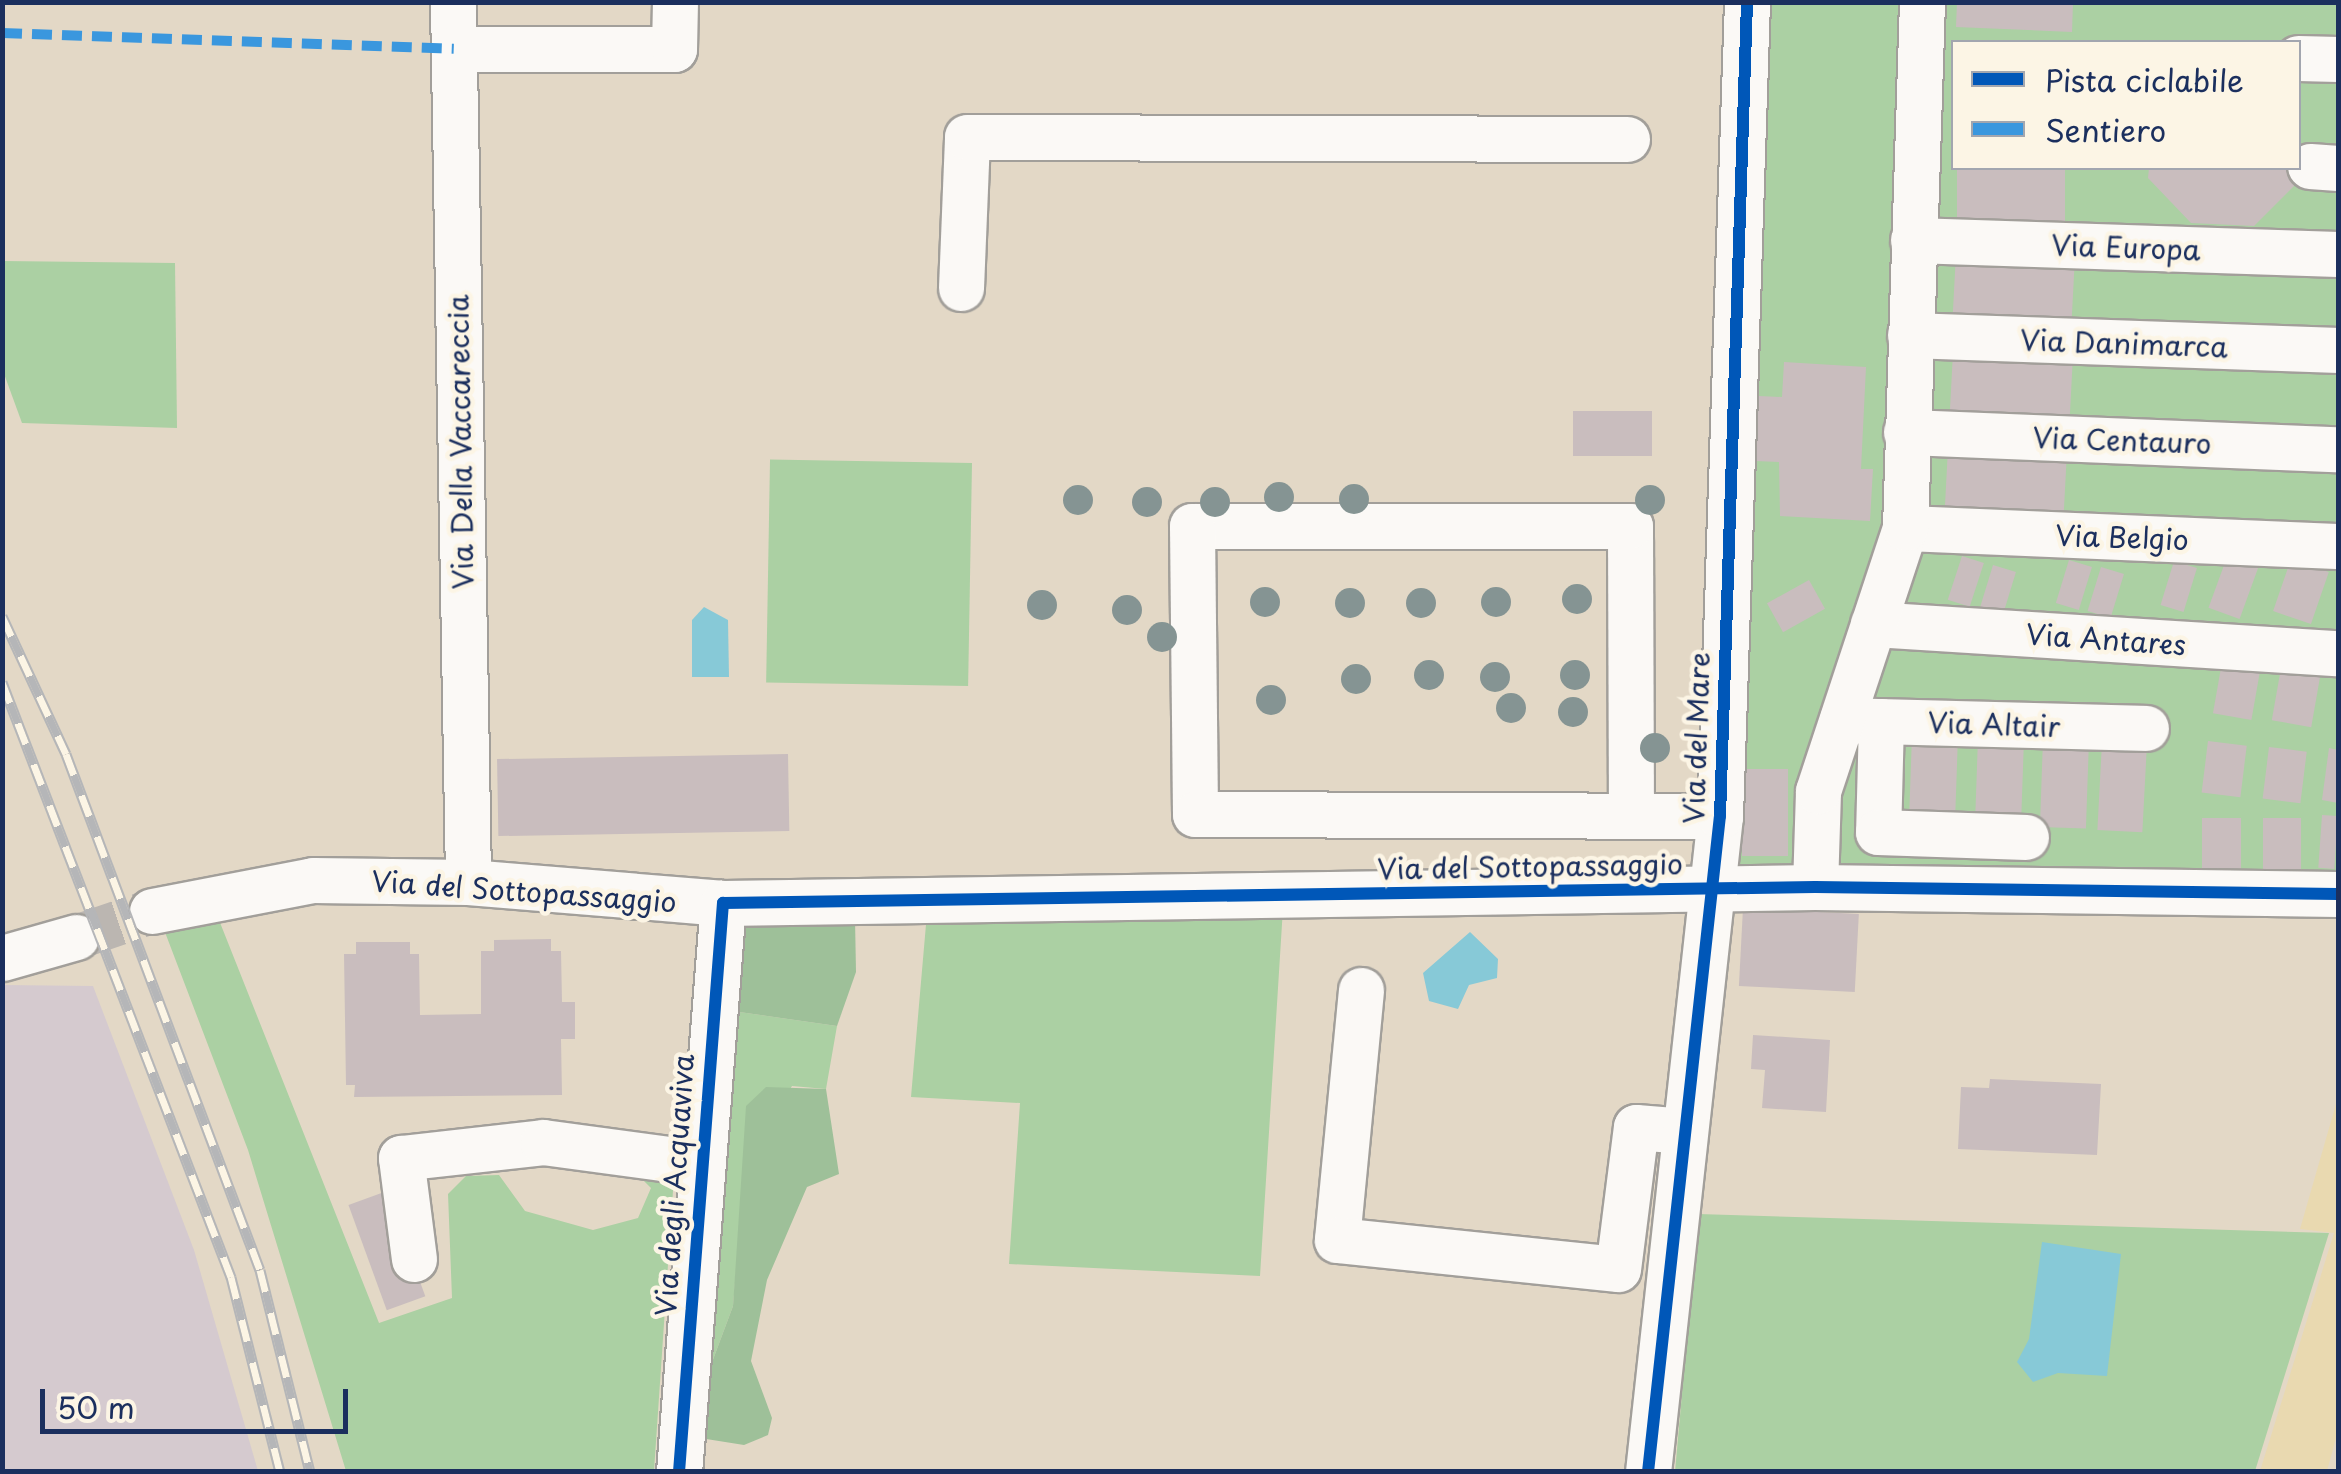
<!DOCTYPE html>
<style>
body{margin:0}
#map{position:relative;width:2341px;height:1474px;overflow:hidden;background:#e3d8c6;font-family:"Playpen Sans",sans-serif}
div>[style]{position:absolute}
.industrial>*{inset:0;background:#d5cacf}
.green>*{inset:0;background:#abd0a3;transform-origin:0 0}
.forest>*{inset:0;background:#9ec099}
.sand>*{inset:0;background:#e9d9b0}
.water>*{inset:0;background:#87c9d7}
.building>*{inset:0;background:#c9bdbe;transform-origin:0 0}
.minor-tunnel>*{height:45px;margin-top:-22.5px;transform-origin:0;background:repeating-linear-gradient(90deg,#bbb6b1 0 45px,transparent 0 67px)}
.roads{filter:drop-shadow(2px 0 #a29f9a) drop-shadow(-2px 0 #a29f9a) drop-shadow(0 2px #a29f9a) drop-shadow(0 -2px #a29f9a)}
.minor>*{height:45px;margin:-22.5px;padding:0 22.5px;transform-origin:22.5px;border-radius:22.5px;background:#fbf9f6}
.rail>*{height:11px;margin-top:-5.5px;transform-origin:0;background:repeating-linear-gradient(90deg,#fcf5e5 0 22px,#b5b6b8 0 44px);box-sizing:border-box;border-block:2px solid #b5b6b8}
.quiet>*{height:10px;margin-top:-5px;transform-origin:0;background:repeating-linear-gradient(90deg,#3a97de 0 20px,transparent 0 30px)}
.cycleway>*{height:12px;margin:-6px;padding:0 6px;transform-origin:6px;border-radius:6px;background:#0057b8}
.trees>*{width:30px;height:30px;margin:-15px;border-radius:50%;background:#859493}
span{translate:-50% -50%;white-space:nowrap;text-align:center;line-height:1.15;-webkit-text-stroke:9px #fcf5e5;paint-order:stroke}
.street-label{font-size:28px;color:#1b2f5e}
.frame{position:absolute;inset:0;border:5px solid #1b2f5e;pointer-events:none}
.legend{position:absolute;left:1951px;top:40px;width:350px;height:130px;box-sizing:border-box;background:#fcf5e5;border:2px solid #a2a6af;margin:0;padding:12px 18px;list-style:none;font-size:30px;color:#1b2f5e}
.legend li{display:flex;align-items:center;gap:20px;height:50px}
.legend b{width:50px;border:2px solid #a2a6af}
.scale{position:absolute;left:40px;top:1389px;width:308px;height:45px;box-sizing:border-box;border:5px solid #1b2f5e;border-top:0;padding-left:12px;font-size:30px;line-height:35px;white-space:nowrap;color:#1b2f5e;-webkit-text-stroke:8px #fcf5e5;paint-order:stroke}
</style>
<div id="map">
<div class="industrial">
<i style="clip-path:polygon(3px 985px,93px 986px,194px 1250px,258px 1471px,3px 1471px)"></i>
</div>
<div class="green">
<i style="clip-path:polygon(evenodd,1762px 3px,2338px 3px,2338px 885px,1729px 870px,1762px 3px,1954px 42px,2298px 42px,2298px 168px,1954px 168px,1954px 42px)"></i>
<i style="clip-path:polygon(3px 261px,175px 263px,177px 428px,22px 423px,3px 371px)"></i>
<i style="left:972px;top:463px;width:223px;height:202px;rotate:91deg"></i>
<i style="clip-path:polygon(1283px 908px,1260px 1276px,1009px 1264px,1020px 1103px,911px 1097px,927px 913px)"></i>
<i style="clip-path:polygon(217px 915px,379px 1323px,452px 1298px,448px 1194px,466px 1176px,499px 1175px,525px 1211px,593px 1230px,638px 1218px,651px 1188px,637px 1174px,674px 1176px,654px 1471px,346px 1471px,248px 1150px,163px 927px)"></i>
<i style="clip-path:polygon(725px 1010px,837px 1026px,826px 1089px,792px 1086px,745px 1165px,733px 1306px,702px 1389px)"></i>
<i style="clip-path:polygon(1698px 1214px,2329px 1233px,2255px 1471px,1675px 1472px)"></i>
</div>
<div class="forest">
<i style="clip-path:polygon(855px 919px,856px 972px,837px 1026px,725px 1010px,735px 922px)"></i>
<i style="clip-path:polygon(766px 1087px,826px 1089px,839px 1174px,807px 1187px,767px 1280px,751px 1361px,772px 1418px,768px 1435px,744px 1445px,700px 1438px,702px 1389px,733px 1306px,746px 1106px)"></i>
</div>
<div class="sand">
<i style="clip-path:polygon(2338px 1097px,2338px 1431px,2327px 1471px,2260px 1471px,2334px 1233px,2300px 1229px)"></i>
</div>
<div class="water">
<i style="clip-path:polygon(704px 607px,728px 620px,729px 677px,692px 677px,692px 620px)"></i>
<i style="clip-path:polygon(1470px 932px,1498px 959px,1497px 978px,1469px 985px,1458px 1009px,1429px 1001px,1423px 973px)"></i>
<i style="clip-path:polygon(2042px 1242px,2121px 1254px,2107px 1376px,2058px 1373px,2033px 1382px,2017px 1362px,2029px 1339px)"></i>
</div>
<div class="building">
<i style="clip-path:polygon(1957px 2px,2073px 2px,2072px 32px,1956px 27px)"></i>
<i style="left:1957px;top:168px;width:108px;height:56px"></i>
<i style="clip-path:polygon(2149px 168px,2297px 168px,2297px 183px,2254px 226px,2191px 223px,2148px 178px)"></i>
<i style="left:1956px;top:253px;width:119px;height:69px;rotate:3deg"></i>
<i style="left:1953px;top:352px;width:120px;height:69px;rotate:3deg"></i>
<i style="clip-path:polygon(1784px 362px,1866px 367px,1861px 469px,1873px 469px,1870px 521px,1780px 516px,1779px 462px,1755px 461px,1759px 396px,1782px 397px)"></i>
<i style="left:1573px;top:411px;width:79px;height:45px"></i>
<i style="left:1948px;top:448px;width:119px;height:70px;rotate:3deg"></i>
<i style="left:1962px;top:556px;width:23px;height:46px;rotate:18deg"></i>
<i style="left:2227px;top:557px;width:33px;height:54px;rotate:20deg"></i>
<i style="left:2291px;top:559px;width:40px;height:55px;rotate:19deg"></i>
<i style="left:2069px;top:560px;width:24px;height:45px;rotate:17deg"></i>
<i style="left:2174px;top:561px;width:24px;height:46px;rotate:17deg"></i>
<i style="left:1993px;top:565px;width:24px;height:46px;rotate:17deg"></i>
<i style="left:2101px;top:567px;width:24px;height:46px;rotate:17deg"></i>
<i style="left:1809px;top:580px;width:33px;height:48px;rotate:61deg"></i>
<i style="left:2222px;top:662px;width:39px;height:52px;rotate:10deg"></i>
<i style="left:2281px;top:668px;width:40px;height:53px;rotate:10deg"></i>
<i style="left:1912px;top:735px;width:46px;height:88px;rotate:2deg"></i>
<i style="left:1978px;top:738px;width:46px;height:88px;rotate:2deg"></i>
<i style="left:2043px;top:739px;width:46px;height:88px;rotate:2deg"></i>
<i style="left:2208px;top:741px;width:39px;height:52px;rotate:7deg"></i>
<i style="left:2102px;top:742px;width:45px;height:88px;rotate:3deg"></i>
<i style="left:2269px;top:747px;width:38px;height:52px;rotate:7deg"></i>
<i style="clip-path:polygon(2329px 748px,2338px 750px,2338px 803px,2322px 800px)"></i>
<i style="left:788px;top:754px;width:77px;height:291px;rotate:89deg"></i>
<i style="left:1742px;top:769px;width:46px;height:87px"></i>
<i style="left:2322px;top:815px;width:16px;height:53px;rotate:4deg"></i>
<i style="left:2202px;top:818px;width:39px;height:52px"></i>
<i style="left:2263px;top:818px;width:38px;height:52px"></i>
<i style="left:1743px;top:908px;width:116px;height:78px;rotate:3deg"></i>
<i style="clip-path:polygon(551px 939px,551px 951px,561px 951px,562px 1002px,575px 1002px,575px 1039px,561px 1039px,562px 1095px,354px 1097px,355px 1085px,346px 1085px,344px 954px,356px 954px,356px 942px,410px 942px,410px 954px,419px 954px,420px 1015px,481px 1014px,481px 951px,494px 951px,494px 940px)"></i>
<i style="clip-path:polygon(1753px 1035px,1830px 1040px,1826px 1112px,1762px 1108px,1765px 1070px,1751px 1069px)"></i>
<i style="clip-path:polygon(1990px 1079px,2101px 1084px,2097px 1155px,1958px 1149px,1961px 1087px,1989px 1088px)"></i>
<i style="left:387px;top:1191px;width:112px;height:41px;rotate:70deg"></i>
</div>
<div class="minor-tunnel">
<i style="left:76px;top:937px;width:80px;rotate:-18.9deg"></i>
</div>
<div class="roads">
<div class="minor">
<i style="left:453px;top:2px;width:880px;rotate:89.02deg"></i>
<i style="left:454px;top:49px;width:220px"></i>
<i style="left:674px;top:49px;width:47px;rotate:-88.8deg"></i>
<i style="left:2298px;top:58px;width:40px;rotate:1.4deg"></i>
<i style="left:2310px;top:166px;width:28px;rotate:4deg"></i>
<i style="left:1913px;top:240px;width:425px;rotate:1.9deg"></i>
<i style="left:961px;top:288px;width:151px;rotate:-87.7deg"></i>
<i style="left:967px;top:137px;width:660px;rotate:0.17deg"></i>
<i style="left:1910px;top:335px;width:428px;rotate:2deg"></i>
<i style="left:1906px;top:432px;width:432px;rotate:2.3deg"></i>
<i style="left:1905px;top:528px;width:433px;rotate:2.4deg"></i>
<i style="left:1873px;top:624px;width:466px;rotate:3.6deg"></i>
<i style="left:1842px;top:720px;width:304px;rotate:1.5deg"></i>
<i style="left:1881px;top:721px;width:111px;rotate:91.5deg"></i>
<i style="left:1878px;top:832px;width:148px;rotate:1.9deg"></i>
<i style="left:1631px;top:815px;width:289px;rotate:-90.2deg"></i>
<i style="left:1630px;top:526px;width:438px;rotate:180deg"></i>
<i style="left:1192px;top:526px;width:288px;rotate:89.4deg"></i>
<i style="left:1195px;top:814px;width:525px;rotate:0.22deg"></i>
<i style="left:1815px;top:887px;width:96px;rotate:-88.2deg"></i>
<i style="left:1818px;top:791px;width:277px;rotate:-71.7deg"></i>
<i style="left:1905px;top:528px;width:526px;rotate:-88.15deg"></i>
<i style="left:152px;top:911px;width:164px;rotate:-10.9deg"></i>
<i style="left:313px;top:880px;width:155px;rotate:0.7deg"></i>
<i style="left:468px;top:882px;width:256px;rotate:4.7deg"></i>
<i style="left:723px;top:903px;width:1092px;rotate:-0.84deg"></i>
<i style="left:1815px;top:887px;width:523px;rotate:0.77deg"></i>
<i style="left:2px;top:958px;width:77px;rotate:-15.8deg"></i>
<i style="left:1361px;top:990px;width:251px;rotate:95.5deg"></i>
<i style="left:1337px;top:1240px;width:282px;rotate:5.9deg"></i>
<i style="left:1618px;top:1269px;width:143px;rotate:-82.8deg"></i>
<i style="left:1636px;top:1127px;width:49px;rotate:4.7deg"></i>
<i style="left:414px;top:1259px;width:102px;rotate:-97.3deg"></i>
<i style="left:401px;top:1158px;width:143px;rotate:-6.4deg"></i>
<i style="left:543px;top:1142px;width:157px;rotate:7.7deg"></i>
<i style="left:679px;top:1472px;width:571px;rotate:-85.58deg"></i>
<i style="left:1648px;top:1472px;width:660px;rotate:-83.74deg"></i>
<i style="left:1720px;top:816px;width:814px;rotate:-88.1deg"></i>
</div>
</div>
<div class="rail">
<i style="left:2px;top:616px;width:152px;rotate:65.1deg"></i>
<i style="left:66px;top:754px;width:551px;rotate:69.4deg"></i>
<i style="left:260px;top:1270px;width:208px;rotate:76.1deg"></i>
<i style="left:2px;top:682px;width:638px;rotate:68.95deg"></i>
<i style="left:231px;top:1277px;width:201px;rotate:75.9deg"></i>
</div>
<div class="quiet">
<i style="left:2px;top:33px;width:452px;rotate:2deg"></i>
</div>
<div class="cycleway">
<i style="left:679px;top:1472px;width:571px;rotate:-85.58deg"></i>
<i style="left:723px;top:903px;width:1092px;rotate:-0.84deg"></i>
<i style="left:1815px;top:887px;width:523px;rotate:0.77deg"></i>
<i style="left:1648px;top:1472px;width:660px;rotate:-83.74deg"></i>
<i style="left:1720px;top:816px;width:814px;rotate:-88.1deg"></i>
</div>
<div class="trees">
<i style="left:1279px;top:497px"></i>
<i style="left:1354px;top:499px"></i>
<i style="left:1078px;top:500px"></i>
<i style="left:1650px;top:500px"></i>
<i style="left:1147px;top:502px"></i>
<i style="left:1215px;top:502px"></i>
<i style="left:1577px;top:599px"></i>
<i style="left:1265px;top:602px"></i>
<i style="left:1496px;top:602px"></i>
<i style="left:1350px;top:603px"></i>
<i style="left:1421px;top:603px"></i>
<i style="left:1042px;top:605px"></i>
<i style="left:1127px;top:610px"></i>
<i style="left:1162px;top:637px"></i>
<i style="left:1429px;top:675px"></i>
<i style="left:1575px;top:675px"></i>
<i style="left:1495px;top:677px"></i>
<i style="left:1356px;top:679px"></i>
<i style="left:1271px;top:700px"></i>
<i style="left:1511px;top:708px"></i>
<i style="left:1573px;top:712px"></i>
<i style="left:1655px;top:748px"></i>
</div>
<div class="street-label">
<span style="left:2126px;top:247px;rotate:2deg">Via Europa</span>
<span style="left:2124px;top:343px;rotate:2deg">Via Danimarca</span>
<span style="left:2122px;top:440px;rotate:2deg">Via Centauro</span>
<span style="left:460px;top:442px;rotate:-91deg">Via Della Vaccareccia</span>
<span style="left:2122px;top:537px;rotate:2deg">Via Belgio</span>
<span style="left:2106px;top:639px;rotate:4deg">Via Antares</span>
<span style="left:1994px;top:724px;rotate:2deg">Via Altair</span>
<span style="left:1696px;top:738px;rotate:-88deg">Via del Mare</span>
<span style="left:1530px;top:866px;rotate:-1deg">Via del Sottopassaggio</span>
<span style="left:524px;top:891px;rotate:4deg">Via del Sottopassaggio</span>
<span style="left:674px;top:1185px;rotate:-86deg">Via degli Acquaviva</span>
</div>
<div class="frame"></div>
<ul class="legend">
<li><b style="height:12px;background:#0057b8"></b>Pista ciclabile</li>
<li><b style="height:12px;background:#3a97de"></b>Sentiero</li>
</ul>
<div class="scale">50 m</div>
</div>
